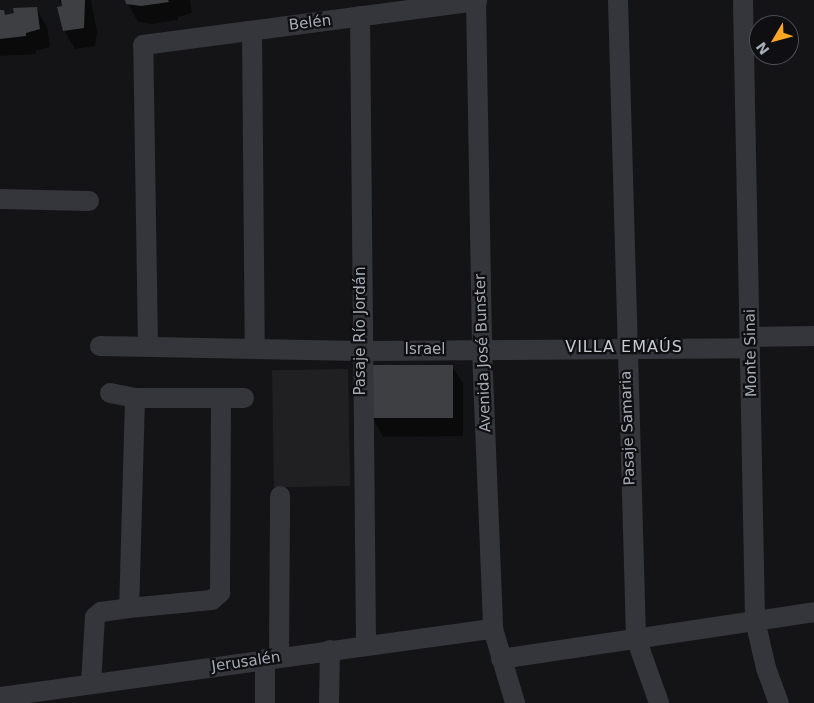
<!DOCTYPE html>
<meta charset="utf-8">
<style>
body{margin:0}
#map{position:relative;width:814px;height:703px;overflow:hidden;background:#141416;font-family:"DejaVu Sans",sans-serif}
div>[style]{position:absolute}
.built>*{inset:0;background:#202023;transform-origin:0 0}
.shadow>*{inset:0;background:#0007}
.building>*{inset:0;background:#3e3f43;transform-origin:0 0}
.minor>*{height:20px;margin:-10px;padding:0 10px;transform-origin:10px;border-radius:10px;background:#35363b}
span{translate:-50% -50%;white-space:nowrap;text-align:center;line-height:1.15;-webkit-text-stroke:4.5px #0f0f11;paint-order:stroke}
.street-label{font-size:15px;color:#a5acb7}
.neighbourhood-label{font-size:16px;color:#c6cad3;letter-spacing:1px}
.north{position:absolute;left:749px;top:15px;width:50px;height:50px;box-sizing:border-box;background:#0f0f11;border:1px solid #4b4e53;border-radius:50%;rotate:233deg;font-size:14px;font-weight:700;line-height:20px;text-align:center;color:#a5acb7}
.north::after{content:'';display:block;margin:auto;width:18px;height:22px;background:#fda525;clip-path:polygon(50% 0,100% 100%,50% 72%,0 100%)}
</style>
<div id="map">
<div class="built">
<i style="left:348px;top:369px;width:117px;height:76px;rotate:89deg"></i>
</div>
<div class="shadow">
<i style="clip-path:polygon(59px 0,91px 0,97px 32px,95px 46px,75px 49px,64px 30px,63px 7px)"></i>
<i style="clip-path:polygon(126px 0,190px 0,192px 13px,178px 17px,178px 20px,152px 24px,138px 22px)"></i>
<i style="clip-path:polygon(36px 8px,47px 27px,50px 47px,36px 51px,36px 54px,0 56px,0 12px,6px 16px)"></i>
<i style="clip-path:polygon(452px 366px,463px 384px,463px 436px,383px 437px,373px 418px)"></i>
</div>
<div class="building">
<i style="clip-path:polygon(61px 0,85px 0,84px 28px,63px 31px,57px 7px,62px 6px)"></i>
<i style="clip-path:polygon(125px 0,168px 0,169px 2px,141px 6px,126px 4px)"></i>
<i style="clip-path:polygon(37px 7px,40px 29px,26px 33px,26px 36px,0 39px,0 10px,4px 10px,5px 15px,14px 13px,13px 8px)"></i>
<i style="left:371px;top:365px;width:82px;height:53px"></i>
</div>
<div class="minor">
<i style="left:476px;top:0;width:350px;rotate:89deg"></i>
<i style="left:482px;top:350px;width:279px;rotate:87.7deg"></i>
<i style="left:493px;top:629px;width:77px;rotate:73.4deg"></i>
<i style="left:618px;top:0;width:638px;rotate:88.38deg"></i>
<i style="left:636px;top:638px;width:69px;rotate:70.5deg"></i>
<i style="left:743px;top:0;width:620px;rotate:88.89deg"></i>
<i style="left:755px;top:620px;width:49px;rotate:77.1deg"></i>
<i style="left:766px;top:668px;width:37px;rotate:70deg"></i>
<i style="left:360px;top:16px;width:629px;rotate:89.45deg"></i>
<i style="left:252px;top:31px;width:317px;rotate:89.5deg"></i>
<i style="left:0;top:199px;width:89px;rotate:1.3deg"></i>
<i style="left:750px;top:337px;width:64px;rotate:-0.9deg"></i>
<i style="left:100px;top:346px;width:261px;rotate:1.1deg"></i>
<i style="left:361px;top:351px;width:389px;rotate:-0.4deg"></i>
<i style="left:148px;top:347px;width:302px;rotate:-90.9deg"></i>
<i style="left:143px;top:45px;width:337px;rotate:-7.5deg"></i>
<i style="left:110px;top:393px;width:25px;rotate:11deg"></i>
<i style="left:135px;top:398px;width:109px"></i>
<i style="left:135px;top:398px;width:210px;rotate:91.6deg"></i>
<i style="left:129px;top:608px;width:83px;rotate:-5.5deg"></i>
<i style="left:212px;top:600px;width:11px;rotate:-41deg"></i>
<i style="left:220px;top:593px;width:194px;rotate:-89.7deg"></i>
<i style="left:279px;top:657px;width:161px;rotate:-89.6deg"></i>
<i style="left:265px;top:659px;width:44px;rotate:90deg"></i>
<i style="left:501px;top:659px;width:317px;rotate:-8.5deg"></i>
<i style="left:91px;top:684px;width:67px;rotate:-86.6deg"></i>
<i style="left:95px;top:617px;width:8px;rotate:-40deg"></i>
<i style="left:101px;top:612px;width:28px;rotate:-8deg"></i>
<i style="left:0;top:697px;width:498px;rotate:-7.9deg"></i>
<i style="left:329px;top:703px;width:53px;rotate:-88.9deg"></i>
</div>
<div class="street-label">
<span style="left:310px;top:23px;rotate:-7deg">Belén</span>
<span style="left:361px;top:331px;rotate:-90deg">Pasaje Río Jordán</span>
<span style="left:425px;top:350px">Israel</span>
<span style="left:483px;top:353px;rotate:-92deg">Avenida José Bunster</span>
<span style="left:751px;top:353px;rotate:-91deg">Monte Sinai</span>
<span style="left:628px;top:428px;rotate:-92deg">Pasaje Samaria</span>
<span style="left:246px;top:662px;rotate:-8deg">Jerusalén</span>
</div>
<div class="neighbourhood-label">
<span style="left:624px;top:347px">VILLA EMAÚS</span>
</div>
<div class="north">N</div>
</div>
